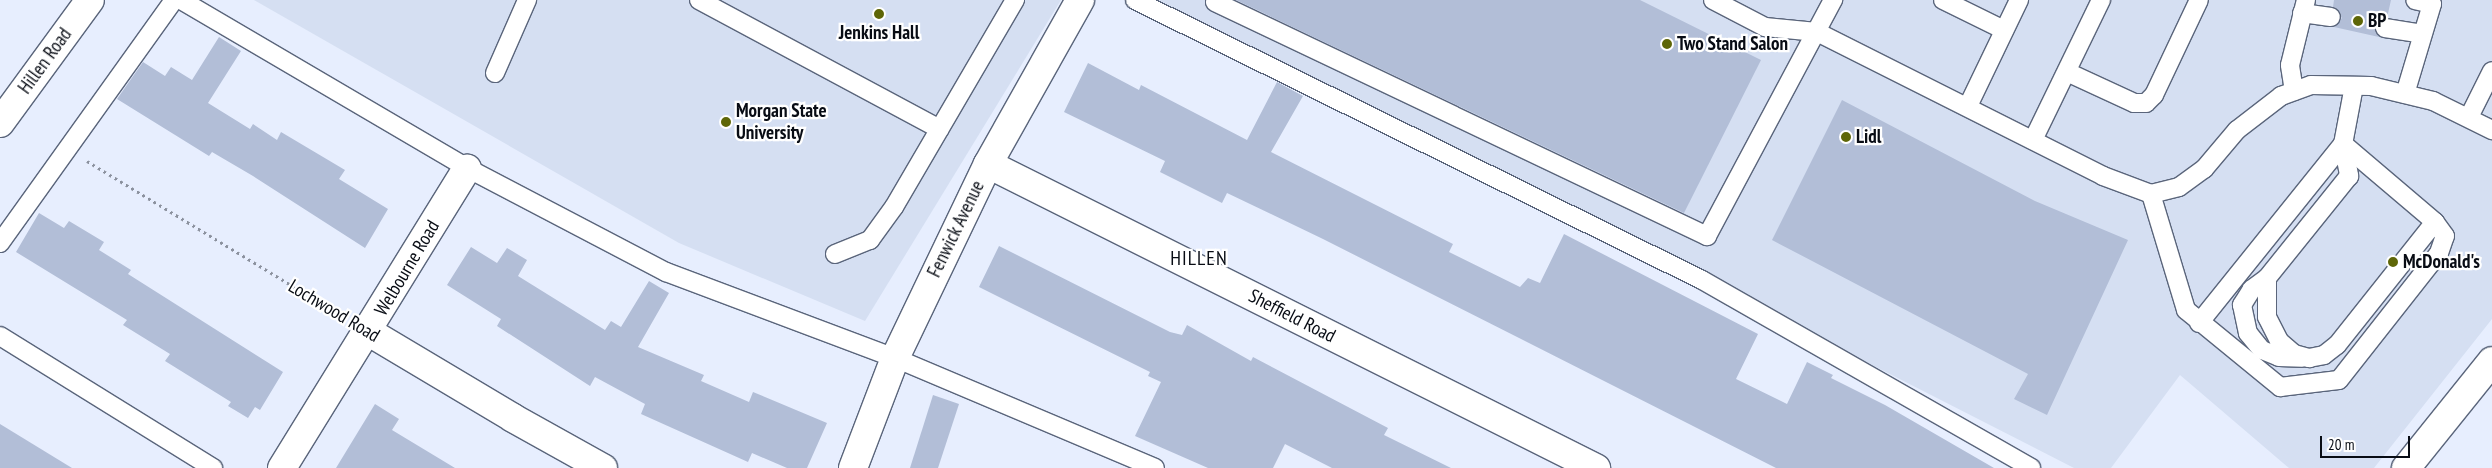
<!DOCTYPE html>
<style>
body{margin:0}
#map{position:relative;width:2492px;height:468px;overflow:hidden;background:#e7eefe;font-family:"PT Sans Narrow",sans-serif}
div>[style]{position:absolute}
.built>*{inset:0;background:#d5dff2}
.building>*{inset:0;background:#b2bed7}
.path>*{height:3px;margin-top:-1.5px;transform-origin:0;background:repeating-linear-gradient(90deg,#8b919e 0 2.5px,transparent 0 6.5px)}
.roads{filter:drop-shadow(1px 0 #5a657b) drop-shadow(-1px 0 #5a657b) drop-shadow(0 1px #5a657b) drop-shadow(0 -1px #5a657b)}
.lane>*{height:18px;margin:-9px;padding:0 9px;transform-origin:9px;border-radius:9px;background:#fff}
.street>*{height:28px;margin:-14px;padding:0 14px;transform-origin:14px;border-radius:14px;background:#fff}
.primary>*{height:28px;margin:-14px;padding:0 14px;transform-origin:14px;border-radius:14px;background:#fff}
.dots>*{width:14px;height:14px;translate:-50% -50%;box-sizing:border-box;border:2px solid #fff;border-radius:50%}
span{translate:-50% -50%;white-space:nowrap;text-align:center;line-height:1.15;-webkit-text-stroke:4.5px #fff;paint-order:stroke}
.poi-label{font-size:19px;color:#080c14;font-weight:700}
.left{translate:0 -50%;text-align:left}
.street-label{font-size:19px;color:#080c14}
.neighbourhood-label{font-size:20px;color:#080c14;letter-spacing:1px}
.scale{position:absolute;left:2320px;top:436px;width:90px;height:22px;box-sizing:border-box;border:2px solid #080c14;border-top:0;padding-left:6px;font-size:15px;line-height:18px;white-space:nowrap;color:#080c14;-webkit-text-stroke:4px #fff;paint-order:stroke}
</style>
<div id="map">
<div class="built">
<i style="clip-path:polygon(254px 0,1061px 0,865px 321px,679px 243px)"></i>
<i style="clip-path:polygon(1156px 0,2492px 0,2492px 319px,2374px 468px,2289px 468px,2180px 375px,2111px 468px,2074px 468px)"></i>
</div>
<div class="building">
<i style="clip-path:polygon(1236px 0,1640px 0,1761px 60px,1684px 213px)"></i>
<i style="clip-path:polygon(2334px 0,2391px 0,2387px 18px,2381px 18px,2375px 26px,2379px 37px,2334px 27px,2342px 18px,2333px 7px)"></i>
<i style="clip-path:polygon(219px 37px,241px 51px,208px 103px,250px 129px,253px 124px,277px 140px,281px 132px,345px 170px,339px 179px,388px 209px,365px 248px,253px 176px,212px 152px,209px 156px,117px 99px,143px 62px,165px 76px,171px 67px,192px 80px)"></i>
<i style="clip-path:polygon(1088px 63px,1139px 90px,1141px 85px,1247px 140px,1277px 82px,1303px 96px,1271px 152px,1453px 244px,1449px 252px,1520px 287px,1528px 278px,1540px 283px,1564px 234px,1758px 334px,1736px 379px,1787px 404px,1807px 362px,1833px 375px,1831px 378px,1885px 405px,1994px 468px,1776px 468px,1323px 239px,1227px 193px,1222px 203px,1160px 172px,1165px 161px,1064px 112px)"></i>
<i style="clip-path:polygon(1842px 100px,2035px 201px,2128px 240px,2047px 415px,2014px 399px,2028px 374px,1772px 240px)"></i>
<i style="clip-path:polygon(39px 213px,64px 228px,69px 221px,104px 242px,99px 250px,131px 270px,128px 274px,283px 372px,260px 410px,255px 407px,248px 418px,228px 406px,231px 402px,165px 361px,170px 354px,123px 325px,127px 320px,16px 252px)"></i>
<i style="clip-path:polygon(999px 246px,1170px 332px,1182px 335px,1187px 325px,1251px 361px,1253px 357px,1388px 428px,1384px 435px,1451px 468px,1332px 468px,1285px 444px,1273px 468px,1208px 468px,1135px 436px,1161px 382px,1148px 376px,1150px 372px,979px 287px)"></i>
<i style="clip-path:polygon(471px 247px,497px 263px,507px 248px,527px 260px,518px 276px,605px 330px,611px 321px,621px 327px,649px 281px,669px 293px,638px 347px,704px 375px,701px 381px,749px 402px,753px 392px,827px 423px,807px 468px,787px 468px,752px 453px,748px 462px,641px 414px,645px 404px,595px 377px,590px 386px,497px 326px,501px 319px,447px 285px)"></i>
<i style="clip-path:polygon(933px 395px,959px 404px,938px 468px,910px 468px)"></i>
<i style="clip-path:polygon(375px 404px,399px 419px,392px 430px,455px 468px,336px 468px)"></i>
<i style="clip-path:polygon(0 424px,72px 468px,0 468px)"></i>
</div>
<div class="path">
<i style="left:87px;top:161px;width:298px;rotate:31.3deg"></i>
</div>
<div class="roads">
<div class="lane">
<i style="left:181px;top:0;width:332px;rotate:30.4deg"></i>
<i style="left:467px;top:168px;width:225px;rotate:27.6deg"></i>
<i style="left:666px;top:272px;width:245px;rotate:20.6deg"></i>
<i style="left:895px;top:358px;width:282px;rotate:22.9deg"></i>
<i style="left:699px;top:0;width:273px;rotate:28.2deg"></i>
<i style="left:1135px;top:0;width:632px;rotate:26.28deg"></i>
<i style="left:1702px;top:280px;width:379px;rotate:29.7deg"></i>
<i style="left:1713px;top:0;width:59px;rotate:27.4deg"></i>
<i style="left:1765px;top:27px;width:52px;rotate:5.5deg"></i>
<i style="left:1817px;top:32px;width:320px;rotate:26.7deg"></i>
<i style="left:2103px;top:176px;width:51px;rotate:20.6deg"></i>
<i style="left:2151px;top:194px;width:29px;rotate:-14deg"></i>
<i style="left:2179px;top:187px;width:31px;rotate:-36deg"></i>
<i style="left:2204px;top:169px;width:51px;rotate:-49.8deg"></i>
<i style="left:2237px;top:130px;width:56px;rotate:-37.7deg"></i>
<i style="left:2281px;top:96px;width:32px;rotate:-20deg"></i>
<i style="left:2311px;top:85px;width:60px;rotate:1deg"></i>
<i style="left:2371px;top:86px;width:64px;rotate:13.6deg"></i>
<i style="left:2433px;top:101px;width:66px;rotate:26.2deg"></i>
<i style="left:1943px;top:0;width:68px;rotate:26.2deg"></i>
<i style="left:1215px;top:2px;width:545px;rotate:25.44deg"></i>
<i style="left:1707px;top:236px;width:268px;rotate:-61.9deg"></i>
<i style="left:2302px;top:13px;width:29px;rotate:8deg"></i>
<i style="left:2385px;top:28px;width:38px;rotate:9deg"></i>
<i style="left:2067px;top:72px;width:74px;rotate:24.8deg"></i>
<i style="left:2134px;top:103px;width:12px"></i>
<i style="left:2146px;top:103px;width:11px;rotate:-45deg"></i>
<i style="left:2154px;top:95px;width:105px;rotate:-64.7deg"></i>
<i style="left:495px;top:73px;width:80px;rotate:-66.3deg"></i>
<i style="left:2354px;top:86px;width:59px;rotate:100.7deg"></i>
<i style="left:2343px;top:144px;width:33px;rotate:79deg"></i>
<i style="left:2349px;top:176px;width:131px;rotate:128.8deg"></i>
<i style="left:2267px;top:278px;width:39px;rotate:90deg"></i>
<i style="left:2267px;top:317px;width:27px;rotate:63deg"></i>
<i style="left:2279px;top:341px;width:20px;rotate:41deg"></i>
<i style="left:2294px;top:354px;width:16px;rotate:15deg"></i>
<i style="left:2309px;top:358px;width:15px;rotate:-11deg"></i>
<i style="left:2324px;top:355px;width:16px;rotate:-38deg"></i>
<i style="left:2337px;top:345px;width:157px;rotate:-51.5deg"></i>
<i style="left:2294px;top:91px;width:26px;rotate:-99deg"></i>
<i style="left:2290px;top:65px;width:67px;rotate:-76.2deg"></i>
<i style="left:2405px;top:94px;width:94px;rotate:-73.3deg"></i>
<i style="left:2432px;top:4px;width:17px;rotate:-167deg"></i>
<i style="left:1968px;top:106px;width:118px;rotate:-64.3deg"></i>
<i style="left:2469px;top:117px;width:51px;rotate:-63.4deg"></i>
<i style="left:2033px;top:140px;width:156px;rotate:-64.1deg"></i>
<i style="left:2151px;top:194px;width:121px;rotate:73.2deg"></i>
<i style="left:2186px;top:310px;width:122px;rotate:39.3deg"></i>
<i style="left:2280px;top:387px;width:59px;rotate:-6.8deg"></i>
<i style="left:2339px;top:380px;width:162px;rotate:-51.8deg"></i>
<i style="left:2439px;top:253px;width:18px;rotate:-71deg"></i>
<i style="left:2445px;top:236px;width:17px;rotate:-126deg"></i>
<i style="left:2435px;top:222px;width:121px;rotate:-139.7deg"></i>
<i style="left:0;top:243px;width:299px;rotate:-54.4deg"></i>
<i style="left:835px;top:254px;width:38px;rotate:-22deg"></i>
<i style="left:870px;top:240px;width:41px;rotate:-54deg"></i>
<i style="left:894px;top:207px;width:240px;rotate:-59.7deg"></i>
<i style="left:2267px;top:278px;width:19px;rotate:144deg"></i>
<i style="left:2252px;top:289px;width:19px;rotate:122deg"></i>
<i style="left:2242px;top:305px;width:29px;rotate:78deg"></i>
<i style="left:2248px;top:333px;width:22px;rotate:51deg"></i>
<i style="left:2262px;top:350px;width:18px;rotate:22deg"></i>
<i style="left:2279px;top:357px;width:23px;rotate:2deg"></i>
<i style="left:2199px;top:323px;width:230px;rotate:-51.2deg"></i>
<i style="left:0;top:336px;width:251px;rotate:31.8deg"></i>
</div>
<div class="street">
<i style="left:988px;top:164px;width:680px;rotate:26.57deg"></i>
<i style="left:369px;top:332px;width:168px;rotate:30.8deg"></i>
<i style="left:513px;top:418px;width:103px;rotate:29.1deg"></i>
<i style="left:282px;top:468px;width:352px;rotate:-58.3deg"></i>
<i style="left:853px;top:468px;width:118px;rotate:-69.1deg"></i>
<i style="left:895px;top:358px;width:215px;rotate:-64.4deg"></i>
<i style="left:988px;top:164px;width:188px;rotate:-60.7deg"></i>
</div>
<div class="primary">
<i style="left:0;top:123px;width:152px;rotate:-53.8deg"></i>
<i style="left:2406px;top:468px;width:137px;rotate:-51.2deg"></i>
</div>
</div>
<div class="dots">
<i style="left:879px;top:14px;background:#5e6607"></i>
<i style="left:2358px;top:21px;background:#5e6607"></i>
<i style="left:1667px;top:44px;background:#5e6607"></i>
<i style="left:726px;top:122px;background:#5e6607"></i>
<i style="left:1846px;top:137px;background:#5e6607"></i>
<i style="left:2393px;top:262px;background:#5e6607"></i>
</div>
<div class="poi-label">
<span class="left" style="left:2368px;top:21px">BP</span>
<span style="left:879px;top:33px">Jenkins Hall</span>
<span class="left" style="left:1677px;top:44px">Two Stand Salon</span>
<span class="left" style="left:736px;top:122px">Morgan State<br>University</span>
<span class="left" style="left:1856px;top:137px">Lidl</span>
<span class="left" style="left:2403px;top:262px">McDonald's</span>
</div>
<div class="street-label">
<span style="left:45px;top:61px;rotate:-54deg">Hillen Road</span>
<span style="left:956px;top:229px;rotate:-64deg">Fenwick Avenue</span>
<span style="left:407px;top:268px;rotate:-59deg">Welbourne Road</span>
<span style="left:334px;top:311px;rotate:31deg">Lochwood Road</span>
<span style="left:1292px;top:316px;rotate:27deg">Sheffield Road</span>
</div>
<div class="neighbourhood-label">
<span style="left:1199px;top:258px">HILLEN</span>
</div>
<div class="scale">20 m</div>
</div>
